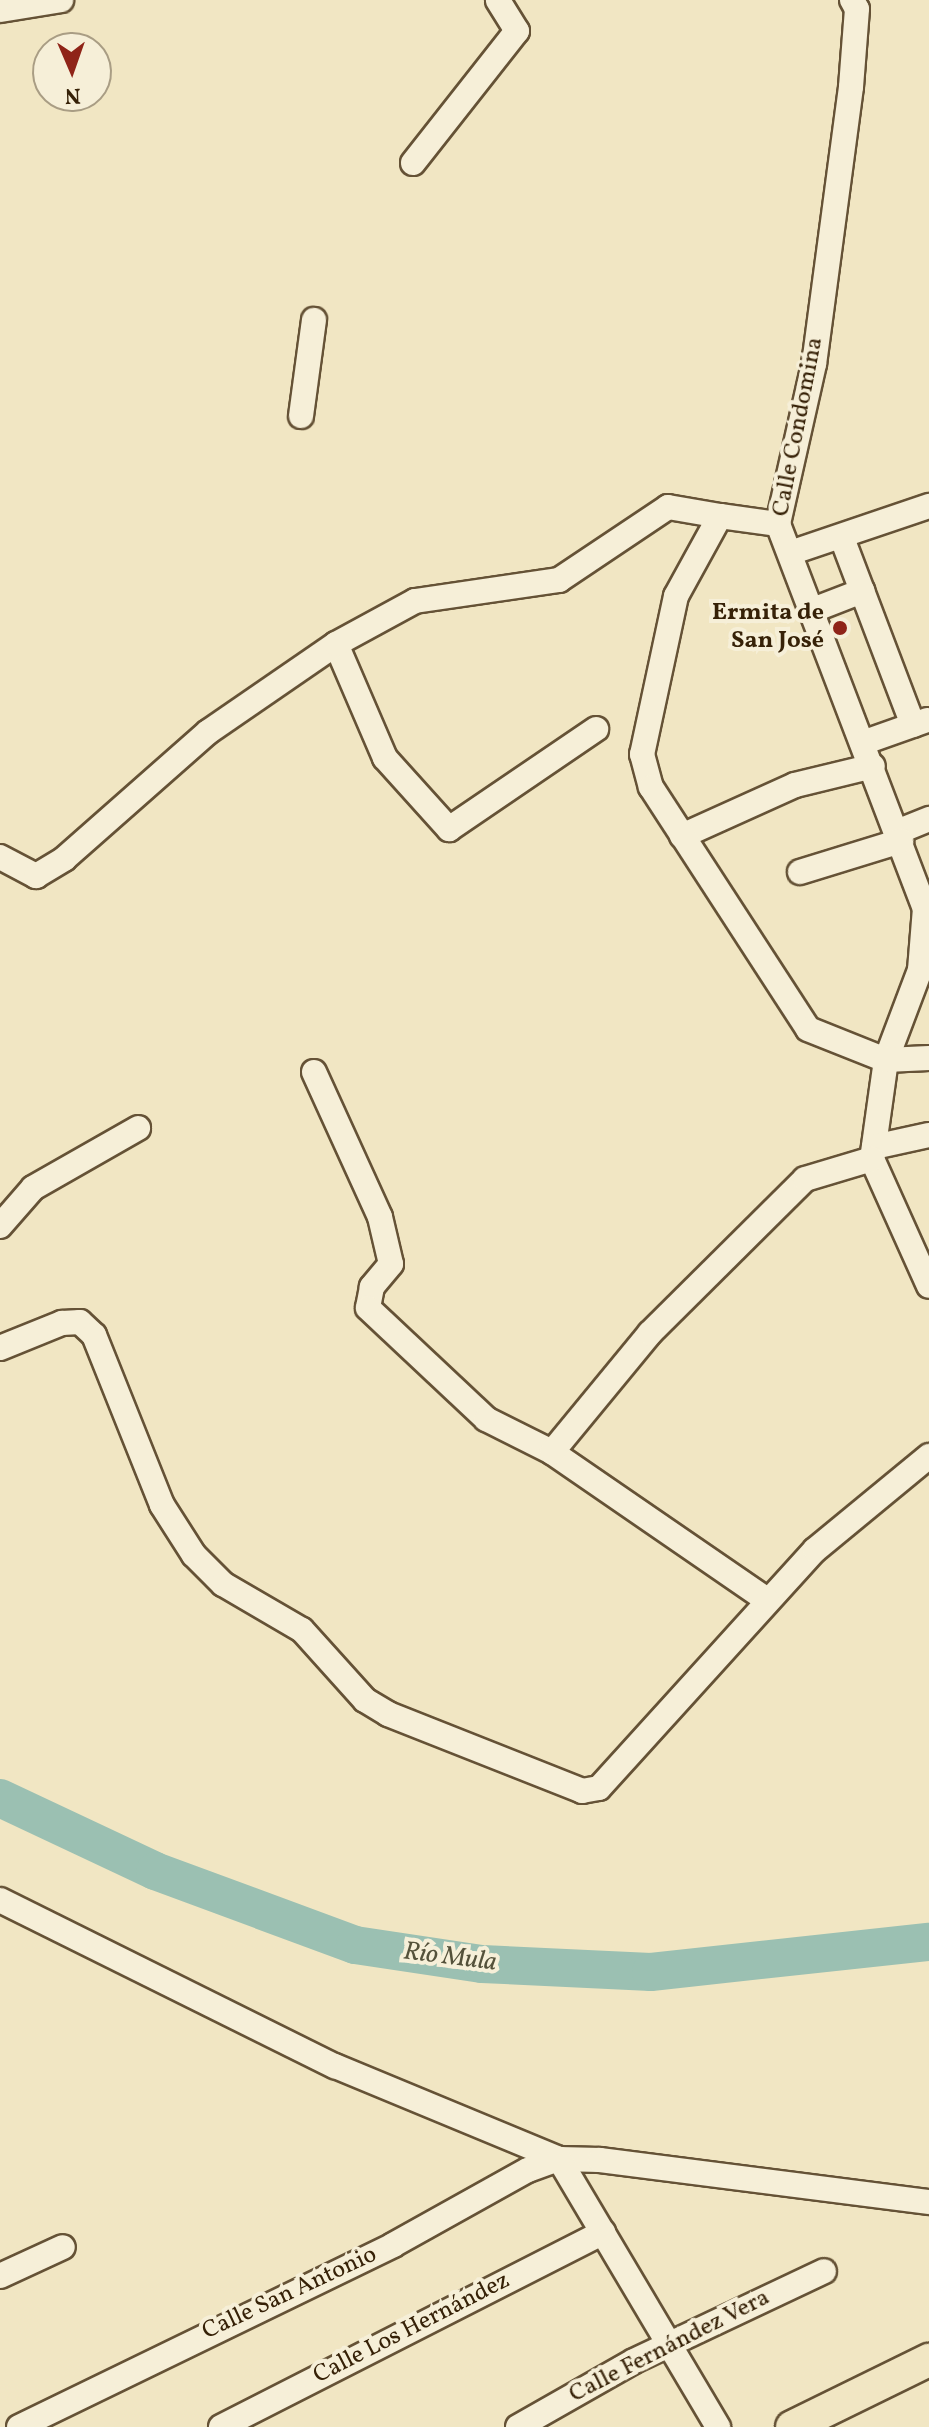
<!DOCTYPE html>
<meta charset="utf-8">
<style>
body{margin:0}
#map{position:relative;width:929px;height:2427px;overflow:hidden;background:#f1e6c3;font-family:Vollkorn,serif}
div>[style]{position:absolute}
.river>*{height:38px;margin:-19px;padding:0 19px;transform-origin:19px;border-radius:19px;background:#9bc0b2}
.roads{filter:drop-shadow(2px 0 #655236) drop-shadow(-2px 0 #655236) drop-shadow(0 2px #655236) drop-shadow(0 -2px #655236)}
.minor>*{height:24px;margin:-12px;padding:0 12px;transform-origin:12px;border-radius:12px;background:#f6efd8}
.major>*{height:32px;margin:-16px;padding:0 16px;transform-origin:16px;border-radius:16px;background:#f1e6c3}
.dots>*{width:22px;height:22px;translate:-50% -50%;box-sizing:border-box;border:4px solid #f6efd8;border-radius:50%}
span{translate:-50% -50%;white-space:nowrap;text-align:center;line-height:1.15;-webkit-text-stroke:8px #f6efd8;paint-order:stroke}
.street-label{font-size:24px;color:#362107}
.poi-label{font-size:24px;color:#362107;font-weight:700}
.right{translate:-100% -50%;text-align:right}
.water-label{font-size:26px;color:#54513a;font-style:italic}
.north{position:absolute;left:32px;top:32px;width:80px;height:80px;box-sizing:border-box;background:#f6efd8;border:2px solid #a99d84;border-radius:50%;rotate:178deg;font-size:22px;font-weight:700;line-height:32px;text-align:center;color:#362107}
.north::after{content:'';display:block;margin:auto;width:28px;height:36px;background:#8f2418;clip-path:polygon(50% 0,100% 100%,50% 72%,0 100%)}
</style>
<div id="map">
<div class="river">
<i style="left:0;top:1798px;width:171px;rotate:25.2deg"></i>
<i style="left:155px;top:1871px;width:213px;rotate:20.3deg"></i>
<i style="left:355px;top:1945px;width:128px;rotate:8.5deg"></i>
<i style="left:482px;top:1964px;width:169px;rotate:2.7deg"></i>
<i style="left:651px;top:1972px;width:280px;rotate:-6.2deg"></i>
</div>
<div class="roads">
<div class="minor">
<i style="left:852px;top:0;width:10px;rotate:61deg"></i>
<i style="left:857px;top:9px;width:78px;rotate:94.4deg"></i>
<i style="left:851px;top:87px;width:279px;rotate:97.6deg"></i>
<i style="left:814px;top:364px;width:164px;rotate:102.7deg"></i>
<i style="left:778px;top:524px;width:411px;rotate:69.1deg"></i>
<i style="left:925px;top:908px;width:62px;rotate:94.6deg"></i>
<i style="left:920px;top:970px;width:96px;rotate:110.7deg"></i>
<i style="left:886px;top:1060px;width:100px;rotate:98deg"></i>
<i style="left:0;top:10px;width:62px;rotate:-9.3deg"></i>
<i style="left:413px;top:163px;width:168px;rotate:-51.8deg"></i>
<i style="left:517px;top:31px;width:36px;rotate:-122deg"></i>
<i style="left:301px;top:416px;width:97px;rotate:-82.3deg"></i>
<i style="left:720px;top:516px;width:59px;rotate:7.9deg"></i>
<i style="left:842px;top:538px;width:200px;rotate:69.2deg"></i>
<i style="left:790px;top:553px;width:147px;rotate:-18.7deg"></i>
<i style="left:813px;top:610px;width:53px;rotate:-21.2deg"></i>
<i style="left:336px;top:644px;width:124px;rotate:66.7deg"></i>
<i style="left:385px;top:758px;width:96px;rotate:48deg"></i>
<i style="left:449px;top:829px;width:178px;rotate:-34.2deg"></i>
<i style="left:865px;top:742px;width:66px;rotate:-19.5deg"></i>
<i style="left:897px;top:832px;width:35px;rotate:-22deg"></i>
<i style="left:682px;top:836px;width:124px;rotate:-24.3deg"></i>
<i style="left:795px;top:785px;width:80px;rotate:-13.7deg"></i>
<i style="left:0;top:857px;width:41px;rotate:27.8deg"></i>
<i style="left:36px;top:876px;width:33px;rotate:-31deg"></i>
<i style="left:64px;top:859px;width:192px;rotate:-41.4deg"></i>
<i style="left:208px;top:732px;width:155px;rotate:-34.5deg"></i>
<i style="left:336px;top:644px;width:90px;rotate:-28.6deg"></i>
<i style="left:415px;top:601px;width:146px;rotate:-8.3deg"></i>
<i style="left:559px;top:580px;width:131px;rotate:-33.8deg"></i>
<i style="left:668px;top:507px;width:53px;rotate:9.8deg"></i>
<i style="left:720px;top:516px;width:91px;rotate:118.8deg"></i>
<i style="left:676px;top:596px;width:162px;rotate:102.1deg"></i>
<i style="left:642px;top:754px;width:34px;rotate:75deg"></i>
<i style="left:651px;top:787px;width:288px;rotate:57deg"></i>
<i style="left:808px;top:1029px;width:84px;rotate:21.7deg"></i>
<i style="left:886px;top:1060px;width:43px;rotate:-2.7deg"></i>
<i style="left:800px;top:872px;width:106px;rotate:-17.1deg"></i>
<i style="left:314px;top:1072px;width:159px;rotate:65.5deg"></i>
<i style="left:380px;top:1217px;width:48px;rotate:76.8deg"></i>
<i style="left:391px;top:1264px;width:30px;rotate:130deg"></i>
<i style="left:372px;top:1287px;width:21px;rotate:101deg"></i>
<i style="left:368px;top:1308px;width:162px;rotate:43.2deg"></i>
<i style="left:486px;top:1419px;width:74px;rotate:26.6deg"></i>
<i style="left:874px;top:1147px;width:56px;rotate:-12.3deg"></i>
<i style="left:872px;top:1159px;width:139px;rotate:65.8deg"></i>
<i style="left:0;top:1226px;width:50px;rotate:-49deg"></i>
<i style="left:33px;top:1188px;width:121px;rotate:-29.7deg"></i>
<i style="left:0;top:1348px;width:67px;rotate:-22deg"></i>
<i style="left:62px;top:1323px;width:18px;rotate:-3deg"></i>
<i style="left:80px;top:1322px;width:19px;rotate:43deg"></i>
<i style="left:94px;top:1335px;width:183px;rotate:68.2deg"></i>
<i style="left:162px;top:1505px;width:59px;rotate:57.4deg"></i>
<i style="left:194px;top:1555px;width:41px;rotate:45deg"></i>
<i style="left:223px;top:1584px;width:91px;rotate:30.2deg"></i>
<i style="left:302px;top:1630px;width:94px;rotate:48deg"></i>
<i style="left:365px;top:1700px;width:27px;rotate:31deg"></i>
<i style="left:388px;top:1714px;width:209px;rotate:21.6deg"></i>
<i style="left:582px;top:1791px;width:17px;rotate:-10deg"></i>
<i style="left:599px;top:1788px;width:321px;rotate:-47.8deg"></i>
<i style="left:815px;top:1550px;width:148px;rotate:-39.5deg"></i>
<i style="left:767px;top:1600px;width:261px;rotate:-145.5deg"></i>
<i style="left:552px;top:1452px;width:154px;rotate:-50.5deg"></i>
<i style="left:650px;top:1333px;width:218px;rotate:-44.8deg"></i>
<i style="left:805px;top:1179px;width:70px;rotate:-16.6deg"></i>
<i style="left:0;top:1900px;width:374px;rotate:26.4deg"></i>
<i style="left:335px;top:2066px;width:243px;rotate:22.5deg"></i>
<i style="left:559px;top:2159px;width:41px;rotate:1.4deg"></i>
<i style="left:600px;top:2160px;width:332px;rotate:7.3deg"></i>
<i style="left:559px;top:2159px;width:312px;rotate:59.3deg"></i>
<i style="left:0;top:2276px;width:69px;rotate:-24.7deg"></i>
<i style="left:19px;top:2427px;width:416px;rotate:-25.9deg"></i>
<i style="left:393px;top:2245px;width:154px;rotate:-29.1deg"></i>
<i style="left:528px;top:2170px;width:33px;rotate:-20deg"></i>
<i style="left:221px;top:2427px;width:429px;rotate:-27deg"></i>
<i style="left:518px;top:2427px;width:133px;rotate:-29.6deg"></i>
<i style="left:634px;top:2361px;width:210px;rotate:-25.3deg"></i>
</div>
<div class="major">
<i style="left:792px;top:2427px;width:153px;rotate:-26.1deg"></i>
</div>
</div>
<div class="dots">
<i style="left:840px;top:628px;background:#8f2418"></i>
</div>
<div class="street-label">
<span style="left:799px;top:427px;rotate:-79deg">Calle Condomina</span>
<span style="left:290px;top:2294px;rotate:-25deg">Calle San Antonio</span>
<span style="left:412px;top:2329px;rotate:-27deg">Calle Los Hernández</span>
<span style="left:670px;top:2347px;rotate:-27deg">Calle Fernández Vera</span>
</div>
<div class="poi-label">
<span class="right" style="left:824px;top:628px">Ermita de<br>San José</span>
</div>
<div class="water-label">
<span style="left:450px;top:1958px;rotate:7deg">Río Mula</span>
</div>
<div class="north">N</div>
</div>
